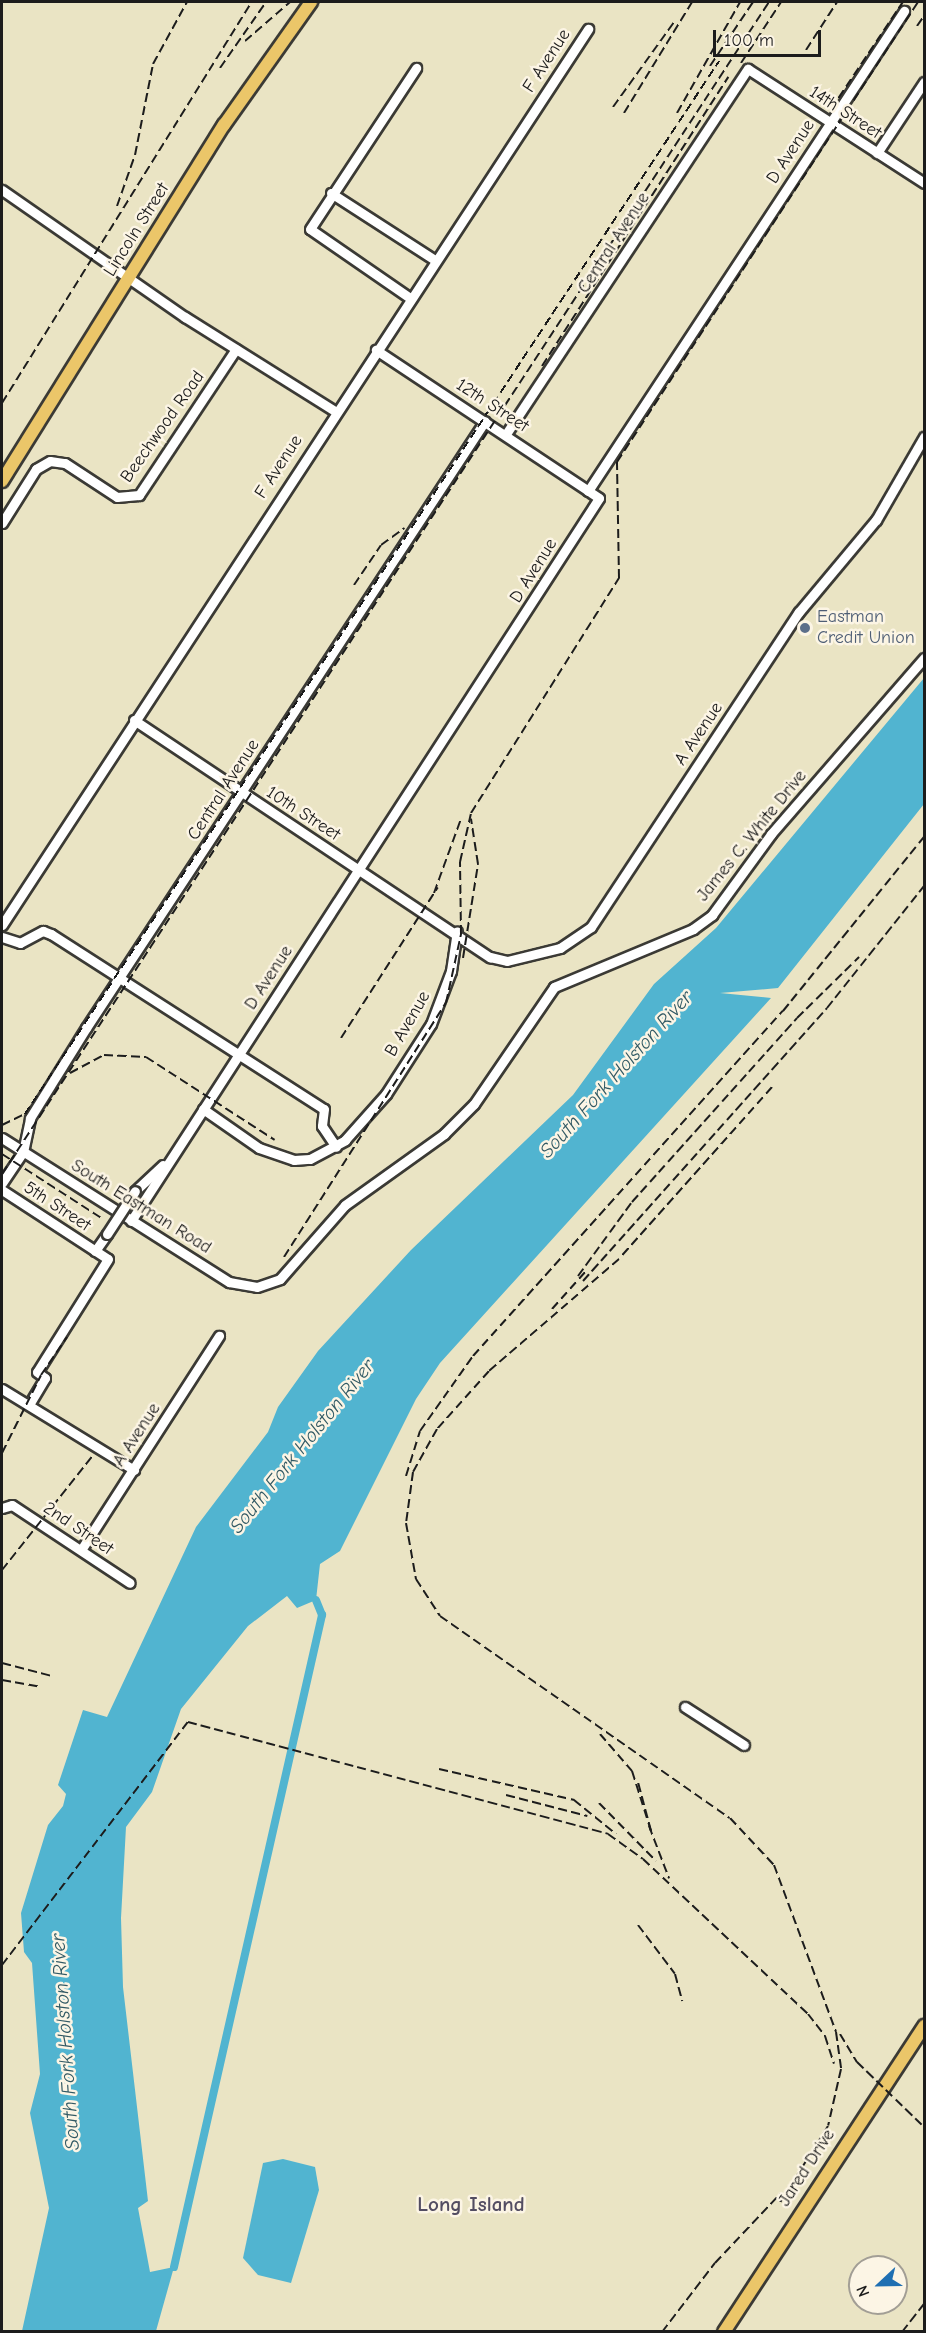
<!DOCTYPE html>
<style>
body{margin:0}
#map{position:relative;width:926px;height:2333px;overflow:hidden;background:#eae4c4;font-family:"Comic Neue",sans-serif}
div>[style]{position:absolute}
.water>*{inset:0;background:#51b4d0}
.canal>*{height:8px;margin:-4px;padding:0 4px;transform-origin:4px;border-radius:4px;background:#51b4d0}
.roads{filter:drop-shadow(2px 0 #3b3a35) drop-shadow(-2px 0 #3b3a35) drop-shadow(0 2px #3b3a35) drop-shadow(0 -2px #3b3a35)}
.minor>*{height:9px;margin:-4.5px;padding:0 4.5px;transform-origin:4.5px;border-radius:4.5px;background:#fff}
.major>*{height:12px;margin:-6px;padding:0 6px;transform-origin:6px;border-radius:6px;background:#ebc669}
.rail>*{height:2px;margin-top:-1px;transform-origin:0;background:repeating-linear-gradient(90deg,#1c1c1c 0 9px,transparent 0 13.5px)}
.bridges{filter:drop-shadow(2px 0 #3b3a35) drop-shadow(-2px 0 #3b3a35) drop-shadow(0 2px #3b3a35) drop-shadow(0 -2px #3b3a35)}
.minor-bridge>*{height:9px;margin:-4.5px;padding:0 4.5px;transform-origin:4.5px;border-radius:4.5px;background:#fff}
.dots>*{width:16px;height:16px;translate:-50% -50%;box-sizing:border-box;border:3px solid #fcf5e5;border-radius:50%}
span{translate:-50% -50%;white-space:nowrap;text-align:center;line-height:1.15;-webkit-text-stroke:5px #fcf5e5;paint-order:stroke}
.street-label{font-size:18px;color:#1c1c1c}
.service-label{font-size:18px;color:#4e5e75}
.left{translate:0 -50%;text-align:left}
.water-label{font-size:20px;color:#315964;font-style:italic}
.quarter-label{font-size:21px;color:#534d62;font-weight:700}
.frame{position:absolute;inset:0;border:3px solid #1c1c1c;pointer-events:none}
.north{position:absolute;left:848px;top:2255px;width:60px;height:60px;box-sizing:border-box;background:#fcf5e5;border:2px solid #a29e95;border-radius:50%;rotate:248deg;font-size:16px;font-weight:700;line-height:24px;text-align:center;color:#1c1c1c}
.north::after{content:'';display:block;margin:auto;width:21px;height:27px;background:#1f6fb2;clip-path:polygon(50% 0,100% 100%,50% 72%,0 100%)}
.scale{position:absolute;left:713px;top:30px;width:108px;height:27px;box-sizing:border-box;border:3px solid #1c1c1c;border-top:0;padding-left:8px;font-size:18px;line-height:21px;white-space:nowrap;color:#1c1c1c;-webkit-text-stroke:4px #fcf5e5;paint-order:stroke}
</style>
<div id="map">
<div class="water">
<i style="clip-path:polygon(924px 678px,924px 804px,778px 988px,720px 993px,771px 998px,440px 1363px,416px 1399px,340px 1551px,320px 1564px,316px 1600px,297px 1608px,287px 1596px,248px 1626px,181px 1709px,152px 1792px,126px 1827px,121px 1918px,123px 1987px,148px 2201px,138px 2208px,150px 2272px,174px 2267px,156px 2331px,22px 2331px,49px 2208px,30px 2113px,40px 2074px,32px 1963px,24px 1952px,21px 1913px,48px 1825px,63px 1806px,66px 1794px,58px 1785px,83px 1710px,107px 1717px,196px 1527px,268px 1432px,278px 1407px,318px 1351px,411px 1250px,573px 1095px,654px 984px,716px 928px)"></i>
<i style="clip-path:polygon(283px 2159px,315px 2167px,319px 2190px,291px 2283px,258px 2275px,243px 2258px,263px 2163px)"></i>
</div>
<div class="canal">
<i style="left:174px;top:2267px;width:669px;rotate:-77.21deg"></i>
<i style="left:322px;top:1615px;width:16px;rotate:-112deg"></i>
</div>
<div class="roads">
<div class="minor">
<i style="left:877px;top:153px;width:85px;rotate:-56.5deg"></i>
<i style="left:2px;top:190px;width:223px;rotate:34.8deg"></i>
<i style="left:185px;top:317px;width:177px;rotate:32.1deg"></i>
<i style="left:331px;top:193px;width:124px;rotate:32.8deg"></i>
<i style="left:410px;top:298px;width:121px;rotate:-145.4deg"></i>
<i style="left:310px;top:229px;width:193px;rotate:-56.6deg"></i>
<i style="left:506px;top:434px;width:438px;rotate:-56.5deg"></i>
<i style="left:748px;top:69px;width:210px;rotate:32.9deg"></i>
<i style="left:588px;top:491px;width:575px;rotate:-56.64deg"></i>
<i style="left:2px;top:523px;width:64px;rotate:-57.8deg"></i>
<i style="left:36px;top:469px;width:16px;rotate:-30deg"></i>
<i style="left:50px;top:461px;width:15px;rotate:8deg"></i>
<i style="left:65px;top:463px;width:62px;rotate:33.2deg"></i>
<i style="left:117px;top:497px;width:22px;rotate:-5deg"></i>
<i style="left:139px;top:495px;width:175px;rotate:-56.4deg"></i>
<i style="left:134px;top:720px;width:428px;rotate:33.7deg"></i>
<i style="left:490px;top:957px;width:17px;rotate:13deg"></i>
<i style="left:507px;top:961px;width:55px;rotate:-13.8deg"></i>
<i style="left:560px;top:948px;width:37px;rotate:-34deg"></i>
<i style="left:591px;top:927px;width:377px;rotate:-56.6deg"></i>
<i style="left:799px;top:612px;width:120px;rotate:-50.1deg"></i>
<i style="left:876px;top:520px;width:96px;rotate:-60deg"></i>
<i style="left:2px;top:925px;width:1071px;rotate:-56.81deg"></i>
<i style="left:2px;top:937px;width:19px;rotate:18deg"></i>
<i style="left:20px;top:943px;width:26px;rotate:-28deg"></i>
<i style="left:43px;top:931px;width:9px;rotate:21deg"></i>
<i style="left:51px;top:934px;width:324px;rotate:32.7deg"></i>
<i style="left:324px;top:1109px;width:17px;rotate:97deg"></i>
<i style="left:322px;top:1126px;width:25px;rotate:56deg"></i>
<i style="left:203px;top:1109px;width:68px;rotate:34.9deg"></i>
<i style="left:259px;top:1148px;width:37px;rotate:19deg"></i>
<i style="left:294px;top:1160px;width:16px;rotate:-4deg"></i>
<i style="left:310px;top:1159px;width:40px;rotate:-28deg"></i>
<i style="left:345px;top:1140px;width:62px;rotate:-48.3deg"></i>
<i style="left:386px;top:1094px;width:83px;rotate:-57.3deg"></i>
<i style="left:431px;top:1024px;width:57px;rotate:-69.3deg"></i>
<i style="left:451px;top:971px;width:40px;rotate:-81.5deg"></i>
<i style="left:2px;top:1138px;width:269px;rotate:32.4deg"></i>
<i style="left:229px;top:1282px;width:28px;rotate:10deg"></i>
<i style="left:257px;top:1287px;width:24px;rotate:-19deg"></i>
<i style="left:280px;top:1279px;width:98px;rotate:-48.7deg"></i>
<i style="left:345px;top:1205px;width:122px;rotate:-35.6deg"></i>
<i style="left:444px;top:1134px;width:42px;rotate:-45deg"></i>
<i style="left:474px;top:1104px;width:142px;rotate:-55.6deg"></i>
<i style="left:554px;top:987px;width:151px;rotate:-22.6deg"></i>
<i style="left:693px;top:929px;width:24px;rotate:-36deg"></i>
<i style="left:712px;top:915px;width:100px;rotate:-53.9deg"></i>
<i style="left:771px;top:834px;width:233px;rotate:-49deg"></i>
<i style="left:2px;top:1183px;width:37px;rotate:-56deg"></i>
<i style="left:23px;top:1152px;width:35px;rotate:-78deg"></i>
<i style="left:30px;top:1118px;width:106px;rotate:-58.1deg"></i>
<i style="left:86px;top:1028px;width:726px;rotate:-56.68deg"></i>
<i style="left:2px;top:1190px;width:126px;rotate:33.1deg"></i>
<i style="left:108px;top:1259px;width:133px;rotate:122.1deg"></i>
<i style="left:37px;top:1372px;width:10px;rotate:37deg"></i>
<i style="left:45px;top:1378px;width:31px;rotate:121deg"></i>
<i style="left:135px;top:1191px;width:38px;rotate:-43deg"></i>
<i style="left:131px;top:1221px;width:861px;rotate:-57.08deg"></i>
<i style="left:599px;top:498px;width:268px;rotate:-146.4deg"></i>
<i style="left:95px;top:1251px;width:21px;rotate:-55deg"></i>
<i style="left:2px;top:1389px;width:155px;rotate:31.5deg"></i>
<i style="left:2px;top:1508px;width:10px;rotate:-17deg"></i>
<i style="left:12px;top:1505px;width:141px;rotate:33.5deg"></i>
<i style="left:81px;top:1550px;width:255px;rotate:-57.2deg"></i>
<i style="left:685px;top:1707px;width:70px;rotate:32.8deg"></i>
</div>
<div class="major">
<i style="left:2px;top:481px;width:420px;rotate:-58.1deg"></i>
<i style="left:224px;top:125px;width:151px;rotate:-54.7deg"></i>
<i style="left:724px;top:2332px;width:366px;rotate:-56.8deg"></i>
</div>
</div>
<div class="rail">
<i style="left:917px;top:26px;width:12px;rotate:-55deg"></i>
<i style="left:245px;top:41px;width:60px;rotate:-40.9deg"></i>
<i style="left:806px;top:50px;width:57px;rotate:-57.1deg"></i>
<i style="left:741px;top:63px;width:73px;rotate:-56.7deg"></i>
<i style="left:710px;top:66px;width:77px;rotate:-56.1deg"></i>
<i style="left:220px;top:68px;width:80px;rotate:-55.1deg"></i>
<i style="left:613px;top:107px;width:105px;rotate:-54.3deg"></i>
<i style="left:831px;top:109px;width:129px;rotate:-56.1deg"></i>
<i style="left:624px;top:113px;width:130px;rotate:-58.5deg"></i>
<i style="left:677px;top:113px;width:128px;rotate:-60.4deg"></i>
<i style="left:117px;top:206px;width:54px;rotate:-70.6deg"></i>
<i style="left:135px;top:155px;width:93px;rotate:-78.8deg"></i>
<i style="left:153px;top:64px;width:71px;rotate:-61.3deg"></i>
<i style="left:542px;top:366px;width:344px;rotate:-57.2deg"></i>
<i style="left:2px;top:403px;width:473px;rotate:-58.1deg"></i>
<i style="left:354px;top:585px;width:48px;rotate:-56deg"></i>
<i style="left:381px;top:545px;width:29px;rotate:-36deg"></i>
<i style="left:434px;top:893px;width:79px;rotate:-70deg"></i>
<i style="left:463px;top:958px;width:95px;rotate:-80.9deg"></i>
<i style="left:478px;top:864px;width:46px;rotate:-98.8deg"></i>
<i style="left:341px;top:1038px;width:179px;rotate:-57.3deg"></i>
<i style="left:70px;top:1073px;width:38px;rotate:-28deg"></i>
<i style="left:104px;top:1055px;width:42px;rotate:2.7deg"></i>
<i style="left:146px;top:1057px;width:153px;rotate:32.8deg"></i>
<i style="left:772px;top:1087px;width:230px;rotate:131.7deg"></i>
<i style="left:619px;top:1259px;width:172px;rotate:139.3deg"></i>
<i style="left:489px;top:1371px;width:78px;rotate:131.9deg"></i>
<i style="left:437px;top:1429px;width:49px;rotate:119.2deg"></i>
<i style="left:413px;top:1472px;width:51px;rotate:97.8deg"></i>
<i style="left:406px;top:1523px;width:57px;rotate:79.9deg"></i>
<i style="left:416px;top:1579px;width:44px;rotate:57deg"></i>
<i style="left:440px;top:1616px;width:353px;rotate:34.9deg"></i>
<i style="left:730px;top:1818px;width:64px;rotate:46.9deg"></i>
<i style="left:774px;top:1865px;width:178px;rotate:69.6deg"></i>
<i style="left:836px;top:2032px;width:37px;rotate:82deg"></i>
<i style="left:841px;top:2069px;width:58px;rotate:102.8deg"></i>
<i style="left:828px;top:2126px;width:92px;rotate:122.1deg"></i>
<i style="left:2px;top:1125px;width:25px;rotate:-26deg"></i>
<i style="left:25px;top:1114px;width:1261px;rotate:-56.61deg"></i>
<i style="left:2px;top:1154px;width:120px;rotate:32.8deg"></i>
<i style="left:2px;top:1174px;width:1401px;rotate:-56.8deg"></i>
<i style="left:284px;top:1257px;width:301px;rotate:-57.5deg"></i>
<i style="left:446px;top:1003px;width:71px;rotate:-77.7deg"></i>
<i style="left:461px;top:934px;width:72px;rotate:-90.8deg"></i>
<i style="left:460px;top:862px;width:50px;rotate:-77.3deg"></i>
<i style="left:471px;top:813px;width:278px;rotate:-57.8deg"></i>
<i style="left:619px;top:578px;width:116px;rotate:-91deg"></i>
<i style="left:617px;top:462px;width:550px;rotate:-56.8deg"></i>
<i style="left:578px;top:1276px;width:92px;rotate:-53.9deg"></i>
<i style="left:632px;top:1202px;width:247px;rotate:-48.1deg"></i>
<i style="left:797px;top:1018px;width:87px;rotate:-44.5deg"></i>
<i style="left:583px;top:1281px;width:366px;rotate:-48.2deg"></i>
<i style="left:827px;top:1008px;width:156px;rotate:-51.5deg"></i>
<i style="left:552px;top:1309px;width:51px;rotate:-48.2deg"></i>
<i style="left:2px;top:1453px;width:87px;rotate:-63.4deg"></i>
<i style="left:41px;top:1375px;width:46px;rotate:-55.6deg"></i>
<i style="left:406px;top:1476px;width:47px;rotate:-72.7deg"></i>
<i style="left:420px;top:1431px;width:92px;rotate:-54.8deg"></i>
<i style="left:473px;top:1356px;width:464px;rotate:-48.1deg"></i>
<i style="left:783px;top:1011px;width:224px;rotate:-51deg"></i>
<i style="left:2px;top:1570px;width:147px;rotate:-51.6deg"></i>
<i style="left:2px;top:1663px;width:52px;rotate:14.6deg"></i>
<i style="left:2px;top:1680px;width:39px;rotate:10deg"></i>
<i style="left:600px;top:1734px;width:49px;rotate:49.1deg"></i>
<i style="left:632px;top:1771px;width:63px;rotate:72.4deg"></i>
<i style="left:651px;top:1831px;width:51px;rotate:-104.9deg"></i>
<i style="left:439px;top:1769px;width:139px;rotate:12.9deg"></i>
<i style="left:574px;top:1800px;width:54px;rotate:39deg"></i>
<i style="left:506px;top:1795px;width:84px;rotate:14.5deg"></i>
<i style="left:599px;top:1803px;width:81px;rotate:45.5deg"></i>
<i style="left:649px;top:1826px;width:56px;rotate:69deg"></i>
<i style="left:638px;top:1925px;width:61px;rotate:52.9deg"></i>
<i style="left:675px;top:1974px;width:28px;rotate:75deg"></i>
<i style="left:2px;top:1965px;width:306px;rotate:-52.6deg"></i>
<i style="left:188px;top:1722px;width:435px;rotate:14.9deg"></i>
<i style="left:608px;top:1834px;width:43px;rotate:35.5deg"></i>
<i style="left:643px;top:1859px;width:226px;rotate:43.2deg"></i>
<i style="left:808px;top:2014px;width:28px;rotate:52deg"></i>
<i style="left:825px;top:2036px;width:29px;rotate:72deg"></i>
<i style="left:840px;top:2034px;width:33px;rotate:59deg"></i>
<i style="left:857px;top:2062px;width:93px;rotate:44.1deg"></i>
<i style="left:662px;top:2332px;width:87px;rotate:-52.5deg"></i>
<i style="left:715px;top:2263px;width:95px;rotate:-46.7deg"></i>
<i style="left:902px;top:2332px;width:36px;rotate:-52deg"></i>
</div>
<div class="bridges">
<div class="minor-bridge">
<i style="left:107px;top:1234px;width:51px;rotate:-56.9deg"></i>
</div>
</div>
<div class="dots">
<i style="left:805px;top:628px;background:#5c6f8a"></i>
</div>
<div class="street-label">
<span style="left:547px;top:61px;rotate:-57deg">F Avenue</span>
<span style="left:845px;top:113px;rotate:33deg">14th Street</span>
<span style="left:791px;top:152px;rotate:-57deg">D Avenue</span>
<span style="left:137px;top:230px;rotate:-58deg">Lincoln Street</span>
<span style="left:614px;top:243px;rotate:-57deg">Central Avenue</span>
<span style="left:492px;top:406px;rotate:33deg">12th Street</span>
<span style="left:163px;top:427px;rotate:-55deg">Beechwood Road</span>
<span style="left:279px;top:467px;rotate:-57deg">F Avenue</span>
<span style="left:534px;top:571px;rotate:-58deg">D Avenue</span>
<span style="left:699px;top:734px;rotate:-56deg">A Avenue</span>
<span style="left:224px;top:790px;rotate:-57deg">Central Avenue</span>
<span style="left:303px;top:814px;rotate:33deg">10th Street</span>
<span style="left:752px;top:836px;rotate:-51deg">James C. White Drive</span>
<span style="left:269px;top:978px;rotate:-57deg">D Avenue</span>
<span style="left:408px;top:1024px;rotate:-60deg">B Avenue</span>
<span style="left:57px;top:1207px;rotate:33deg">5th Street</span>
<span style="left:141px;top:1207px;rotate:32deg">South Eastman Road</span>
<span style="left:137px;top:1435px;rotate:-57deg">A Avenue</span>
<span style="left:78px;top:1529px;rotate:34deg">2nd Street</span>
<span style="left:807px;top:2168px;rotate:-57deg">Jared Drive</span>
</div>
<div class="service-label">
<span class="left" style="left:817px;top:628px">Eastman<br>Credit Union</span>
</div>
<div class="water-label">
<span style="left:616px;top:1074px;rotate:-48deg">South Fork Holston River</span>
<span style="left:302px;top:1446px;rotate:-51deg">South Fork Holston River</span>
<span style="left:65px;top:2042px;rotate:-94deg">South Fork Holston River</span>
</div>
<div class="quarter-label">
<span style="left:471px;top:2204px">Long Island</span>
</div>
<div class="frame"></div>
<div class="north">N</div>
<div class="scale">100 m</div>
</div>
